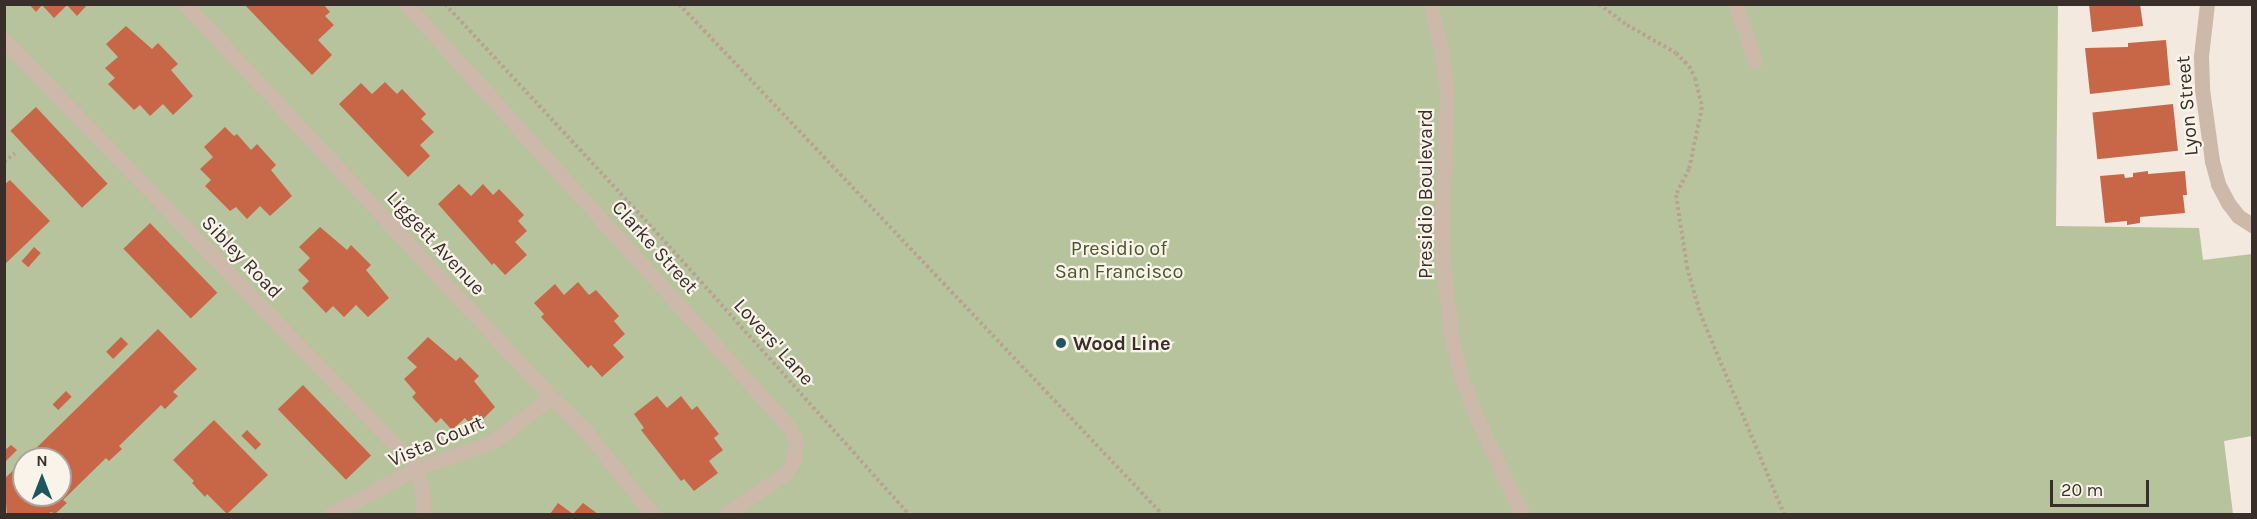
<!DOCTYPE html>
<style>
body{margin:0}
#map{position:relative;width:2257px;height:519px;overflow:hidden;background:#f3e9de;font-family:Karla,sans-serif}
div>[style]{position:absolute}
.green>*{inset:0;background:#b6c39d}
.building>*{inset:0;background:#c86747;transform-origin:0 0}
.path>*{height:4px;margin-top:-2px;transform-origin:0;background:repeating-linear-gradient(90deg,#b8a393 0 3px,transparent 0 6px)}
.minor>*{height:15px;margin:-7.5px;padding:0 7.5px;transform-origin:7.5px;border-radius:7.5px;background:#ccb9a9}
.dots>*{width:16px;height:16px;translate:-50% -50%;box-sizing:border-box;border:3px solid #faf3ea;border-radius:50%}
span{translate:-50% -50%;white-space:nowrap;text-align:center;line-height:1.15;-webkit-text-stroke:4.5px #faf3ea;paint-order:stroke}
.street-label{font-size:20px;color:#392e29}
.park-label{font-size:20px;color:#48582c}
.poi-label{font-size:20px;color:#392e29;font-weight:700}
.left{translate:0 -50%;text-align:left}
.frame{position:absolute;inset:0;border:6px solid #392e29;pointer-events:none}
.north{position:absolute;left:12px;top:447px;width:60px;height:60px;box-sizing:border-box;background:#faf3ea;border:2px solid #ada49d;border-radius:50%;rotate:0deg;font-size:16px;font-weight:700;line-height:24px;text-align:center;color:#392e29}
.north::after{content:'';display:block;margin:auto;width:21px;height:27px;background:#1d575c;clip-path:polygon(50% 0,100% 100%,50% 72%,0 100%)}
.scale{position:absolute;left:2050px;top:480px;width:99px;height:27px;box-sizing:border-box;border:3px solid #392e29;border-top:0;padding-left:8px;font-size:18px;line-height:21px;white-space:nowrap;color:#392e29;-webkit-text-stroke:4px #faf3ea;paint-order:stroke}
</style>
<div id="map">
<div class="green">
<i style="clip-path:polygon(evenodd,4px 5px,2058px 5px,2056px 226px,2199px 228px,2203px 260px,2252px 254px,2252px 436px,2224px 441px,2233px 514px,5px 514px,4px 5px,24px 459px,60px 459px,60px 495px,24px 495px,24px 459px)"></i>
</div>
<div class="building">
<i style="clip-path:polygon(29px 4px,88px 4px,77px 16px,67px 5px,54px 18px,42px 5px,36px 12px)"></i>
<i style="clip-path:polygon(244px 4px,323px 4px,330px 12px,325px 16px,334px 25px,318px 40px,332px 55px,312px 75px)"></i>
<i style="clip-path:polygon(2089px 4px,2140px 4px,2143px 26px,2092px 32px)"></i>
<i style="clip-path:polygon(126px 26px,152px 49px,158px 43px,178px 64px,171px 70px,193px 96px,173px 115px,163px 104px,150px 116px,140px 105px,134px 110px,108px 84px,115px 78px,105px 68px,118px 57px,106px 44px)"></i>
<i style="clip-path:polygon(2166px 40px,2170px 85px,2090px 94px,2085px 48px,2128px 47px,2128px 43px)"></i>
<i style="clip-path:polygon(385px 82px,397px 94px,402px 89px,426px 114px,421px 119px,434px 132px,420px 145px,430px 156px,408px 177px,339px 104px,361px 83px,372px 94px)"></i>
<i style="left:2173px;top:104px;width:47px;height:81px;rotate:84deg"></i>
<i style="left:36px;top:107px;width:105px;height:35px;rotate:47deg"></i>
<i style="clip-path:polygon(225px 127px,234px 136px,237px 134px,251px 150px,257px 144px,276px 165px,271px 170px,292px 196px,270px 216px,260px 206px,247px 219px,236px 207px,230px 211px,205px 186px,211px 180px,200px 169px,213px 157px,204px 147px)"></i>
<i style="clip-path:polygon(2148px 171px,2148px 174px,2185px 171px,2187px 195px,2183px 195px,2185px 213px,2140px 217px,2140px 223px,2127px 225px,2127px 221px,2105px 223px,2100px 176px,2124px 174px,2125px 178px,2133px 177px,2133px 173px)"></i>
<i style="clip-path:polygon(10px 180px,50px 221px,4px 265px,4px 185px)"></i>
<i style="clip-path:polygon(459px 184px,471px 196px,483px 184px,493px 195px,499px 189px,524px 215px,518px 221px,527px 231px,515px 242px,527px 255px,505px 275px,494px 263px,492px 265px,438px 204px)"></i>
<i style="left:150px;top:223px;width:97px;height:37px;rotate:46deg"></i>
<i style="clip-path:polygon(320px 227px,347px 250px,351px 245px,371px 265px,366px 270px,389px 298px,368px 317px,356px 305px,344px 317px,333px 306px,326px 313px,302px 288px,309px 281px,298px 270px,310px 258px,299px 247px)"></i>
<i style="left:34px;top:247px;width:9px;height:19px;rotate:41deg"></i>
<i style="clip-path:polygon(578px 282px,589px 295px,596px 290px,619px 316px,614px 321px,625px 334px,613px 345px,624px 357px,602px 377px,591px 365px,588px 368px,541px 317px,544px 314px,534px 303px,555px 284px,564px 295px)"></i>
<i style="clip-path:polygon(158px 329px,197px 369px,173px 392px,178px 396px,165px 409px,161px 405px,119px 446px,122px 449px,109px 461px,106px 458px,63px 500px,67px 503px,55px 514px,51px 512px,48px 514px,7px 514px,4px 479px,24px 460px,24px 495px,60px 495px,60px 459px,25px 459px)"></i>
<i style="left:121px;top:337px;width:10px;height:21px;rotate:45deg"></i>
<i style="clip-path:polygon(428px 337px,456px 361px,460px 357px,479px 376px,474px 381px,495px 407px,474px 428px,465px 418px,452px 430px,441px 418px,436px 423px,412px 397px,416px 393px,404px 379px,417px 367px,407px 358px)"></i>
<i style="left:303px;top:385px;width:98px;height:35px;rotate:46deg"></i>
<i style="left:66px;top:391px;width:8px;height:19px;rotate:45deg"></i>
<i style="clip-path:polygon(657px 396px,667px 408px,681px 396px,692px 410px,697px 406px,719px 434px,714px 438px,723px 450px,709px 461px,718px 473px,694px 491px,684px 479px,681px 481px,641px 430px,644px 428px,634px 414px)"></i>
<i style="clip-path:polygon(214px 420px,268px 475px,227px 514px,207px 494px,205px 497px,192px 483px,194px 481px,173px 460px)"></i>
<i style="left:247px;top:430px;width:20px;height:8px;rotate:45deg"></i>
<i style="clip-path:polygon(11px 445px,17px 450px,4px 463px,4px 451px)"></i>
<i style="clip-path:polygon(558px 503px,573px 514px,583px 503px,598px 514px,550px 514px)"></i>
</div>
<div class="path">
<i style="left:445px;top:4px;width:330px;rotate:47.2deg"></i>
<i style="left:669px;top:246px;width:360px;rotate:48.2deg"></i>
<i style="left:679px;top:4px;width:702px;rotate:46.56deg"></i>
<i style="left:1599px;top:4px;width:35px;rotate:37deg"></i>
<i style="left:1627px;top:25px;width:56px;rotate:29.7deg"></i>
<i style="left:1676px;top:53px;width:18px;rotate:45deg"></i>
<i style="left:1689px;top:66px;width:13px;rotate:63deg"></i>
<i style="left:1695px;top:78px;width:30px;rotate:76deg"></i>
<i style="left:1702px;top:107px;width:63px;rotate:101.8deg"></i>
<i style="left:1689px;top:169px;width:29px;rotate:117deg"></i>
<i style="left:1676px;top:195px;width:73px;rotate:81.3deg"></i>
<i style="left:1687px;top:267px;width:48px;rotate:74.2deg"></i>
<i style="left:1700px;top:313px;width:218px;rotate:67.3deg"></i>
<i style="left:4px;top:162px;width:14px;rotate:-39deg"></i>
</div>
<div class="minor">
<i style="left:185px;top:4px;width:537px;rotate:47.04deg"></i>
<i style="left:551px;top:397px;width:46px;rotate:44.1deg"></i>
<i style="left:584px;top:429px;width:109px;rotate:51.3deg"></i>
<i style="left:406px;top:4px;width:572px;rotate:47.83deg"></i>
<i style="left:790px;top:428px;width:14px;rotate:65deg"></i>
<i style="left:796px;top:441px;width:19px;rotate:96deg"></i>
<i style="left:794px;top:460px;width:15px;rotate:122deg"></i>
<i style="left:786px;top:473px;width:73px;rotate:145.7deg"></i>
<i style="left:1430px;top:4px;width:50px;rotate:76.2deg"></i>
<i style="left:1442px;top:53px;width:38px;rotate:83deg"></i>
<i style="left:1447px;top:91px;width:130px;rotate:92.2deg"></i>
<i style="left:1442px;top:221px;width:43px;rotate:88.7deg"></i>
<i style="left:1443px;top:264px;width:78px;rotate:83.3deg"></i>
<i style="left:1452px;top:341px;width:42px;rotate:75deg"></i>
<i style="left:1463px;top:382px;width:44px;rotate:68.7deg"></i>
<i style="left:1479px;top:423px;width:101px;rotate:64.7deg"></i>
<i style="left:1735px;top:4px;width:60px;rotate:70.7deg"></i>
<i style="left:2207px;top:4px;width:52px;rotate:96.6deg"></i>
<i style="left:2201px;top:56px;width:33px;rotate:88deg"></i>
<i style="left:2202px;top:89px;width:73px;rotate:82.1deg"></i>
<i style="left:2212px;top:161px;width:24px;rotate:75deg"></i>
<i style="left:2218px;top:184px;width:21px;rotate:62deg"></i>
<i style="left:2228px;top:203px;width:16px;rotate:52deg"></i>
<i style="left:2238px;top:216px;width:17px;rotate:33deg"></i>
<i style="left:4px;top:40px;width:595px;rotate:46.02deg"></i>
<i style="left:417px;top:468px;width:29px;rotate:78deg"></i>
<i style="left:423px;top:496px;width:18px;rotate:90deg"></i>
<i style="left:331px;top:514px;width:98px;rotate:-28.1deg"></i>
<i style="left:417px;top:468px;width:80px;rotate:-18.9deg"></i>
<i style="left:493px;top:442px;width:73px;rotate:-37.8deg"></i>
</div>
<div class="dots">
<i style="left:1061px;top:343px;background:#1d575c"></i>
</div>
<div class="street-label">
<span style="left:2187px;top:106px;rotate:-95deg">Lyon Street</span>
<span style="left:1425px;top:194px;rotate:-90deg">Presidio Boulevard</span>
<span style="left:436px;top:243px;rotate:47deg">Liggett Avenue</span>
<span style="left:655px;top:247px;rotate:48deg">Clarke Street</span>
<span style="left:242px;top:257px;rotate:46deg">Sibley Road</span>
<span style="left:774px;top:342px;rotate:48deg">Lovers' Lane</span>
<span style="left:436px;top:441px;rotate:-23deg">Vista Court</span>
</div>
<div class="park-label">
<span style="left:1119px;top:260px">Presidio of<br>San Francisco</span>
</div>
<div class="poi-label">
<span class="left" style="left:1073px;top:343px">Wood Line</span>
</div>
<div class="frame"></div>
<div class="north">N</div>
<div class="scale">20 m</div>
</div>
